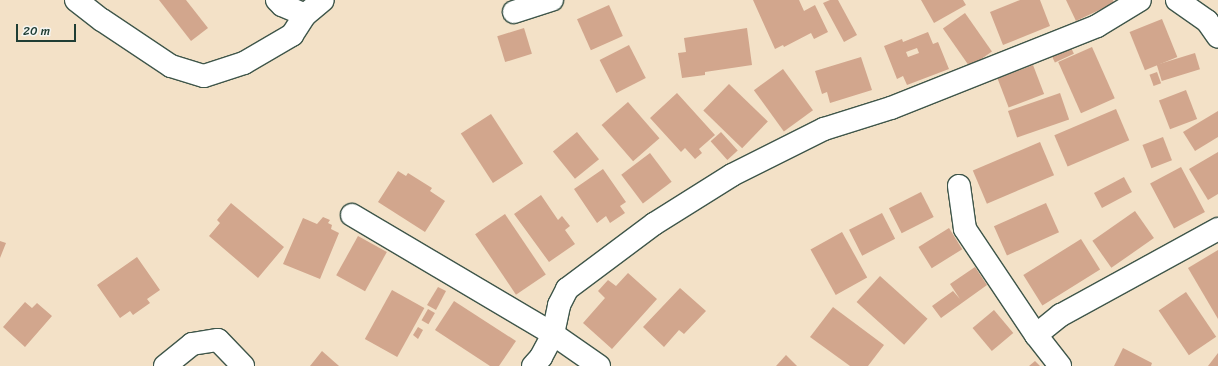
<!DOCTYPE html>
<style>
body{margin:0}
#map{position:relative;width:1218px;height:366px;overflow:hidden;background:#f3e1c7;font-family:Sriracha,sans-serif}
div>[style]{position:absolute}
.building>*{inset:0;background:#d2a68d;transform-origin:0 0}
.roads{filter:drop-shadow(1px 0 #3f564a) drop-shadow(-1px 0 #3f564a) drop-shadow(0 1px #3f564a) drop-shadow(0 -1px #3f564a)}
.minor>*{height:22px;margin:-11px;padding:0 11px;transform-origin:11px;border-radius:11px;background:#fff}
span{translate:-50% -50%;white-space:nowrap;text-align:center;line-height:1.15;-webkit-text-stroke:3px #f6f6f2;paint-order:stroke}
.scale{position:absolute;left:16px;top:24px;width:60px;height:18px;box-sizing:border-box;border:2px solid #1f3d34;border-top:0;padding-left:5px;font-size:12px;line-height:14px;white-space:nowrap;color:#1f3d34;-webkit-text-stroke:3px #f6f6f2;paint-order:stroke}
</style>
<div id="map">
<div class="building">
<i style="clip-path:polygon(159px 0,186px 0,208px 28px,191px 41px)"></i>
<i style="clip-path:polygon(753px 0,799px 0,804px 11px,815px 5px,828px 32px,814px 39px,811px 33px,784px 47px,783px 45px,775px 49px)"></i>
<i style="clip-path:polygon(830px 0,838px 0,857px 35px,844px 42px,823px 3px)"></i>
<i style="clip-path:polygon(921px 0,963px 0,966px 5px,934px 23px)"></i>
<i style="clip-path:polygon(1020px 0,1040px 0,1050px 26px,1003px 45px,990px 12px)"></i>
<i style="clip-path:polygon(1066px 0,1113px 0,1114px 3px,1076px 21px)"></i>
<i style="left:609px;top:5px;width:34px;height:35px;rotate:66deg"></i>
<i style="left:965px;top:13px;width:47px;height:27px;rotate:55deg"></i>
<i style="left:1162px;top:19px;width:41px;height:35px;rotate:68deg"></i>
<i style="left:524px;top:28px;width:27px;height:28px;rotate:73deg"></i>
<i style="clip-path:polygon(747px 28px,752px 65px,705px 72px,705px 75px,682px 78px,678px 53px,686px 52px,684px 38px)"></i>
<i style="clip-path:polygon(evenodd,928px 32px,933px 44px,938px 42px,949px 69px,907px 85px,903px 76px,897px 79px,884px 46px,902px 39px,903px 42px,928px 32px,917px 48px,919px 53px,908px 57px,906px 52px,917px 48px)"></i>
<i style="left:1068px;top:41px;width:14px;height:21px;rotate:65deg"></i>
<i style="left:629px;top:45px;width:37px;height:33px;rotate:63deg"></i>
<i style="left:1092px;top:47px;width:56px;height:37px;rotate:66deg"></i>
<i style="left:1195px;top:53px;width:17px;height:40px;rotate:73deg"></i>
<i style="clip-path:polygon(861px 57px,872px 90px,830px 103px,827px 92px,822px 94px,815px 71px)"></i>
<i style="left:1033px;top:65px;width:31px;height:38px;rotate:69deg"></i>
<i style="left:783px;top:69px;width:51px;height:36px;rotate:54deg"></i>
<i style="left:1157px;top:72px;width:12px;height:8px;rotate:70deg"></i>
<i style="left:729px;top:84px;width:54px;height:37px;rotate:44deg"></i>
<i style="left:1186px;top:90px;width:31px;height:29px;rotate:69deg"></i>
<i style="clip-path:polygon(677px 93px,715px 135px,699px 149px,702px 153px,695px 159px,685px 148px,681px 152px,650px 118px)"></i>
<i style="left:1060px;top:93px;width:28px;height:55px;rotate:71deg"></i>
<i style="left:628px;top:102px;width:48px;height:35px;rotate:49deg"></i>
<i style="left:1116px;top:109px;width:34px;height:67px;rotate:67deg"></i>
<i style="clip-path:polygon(1218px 111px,1218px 137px,1195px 151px,1183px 132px)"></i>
<i style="left:491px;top:114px;width:59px;height:36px;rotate:57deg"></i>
<i style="left:577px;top:132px;width:35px;height:31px;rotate:51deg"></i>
<i style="left:721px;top:132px;width:25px;height:14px;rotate:48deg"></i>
<i style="left:1163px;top:137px;width:25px;height:22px;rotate:69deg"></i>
<i style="left:1040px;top:142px;width:36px;height:73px;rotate:67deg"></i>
<i style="clip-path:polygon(1218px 152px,1218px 194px,1208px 200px,1189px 169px)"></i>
<i style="left:650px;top:153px;width:36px;height:36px;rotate:53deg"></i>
<i style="left:1181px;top:167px;width:51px;height:35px;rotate:62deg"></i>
<i style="clip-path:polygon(603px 169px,626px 202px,620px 206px,625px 213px,610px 223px,606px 216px,597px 223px,574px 189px)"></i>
<i style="clip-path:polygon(398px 171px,406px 176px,408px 173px,432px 188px,430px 191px,445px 201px,425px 232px,378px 202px)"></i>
<i style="left:1124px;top:177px;width:17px;height:34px;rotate:62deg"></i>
<i style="left:921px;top:192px;width:28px;height:36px;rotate:63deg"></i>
<i style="clip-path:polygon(541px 195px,558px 220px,562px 216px,570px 226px,565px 230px,575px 244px,549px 262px,514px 214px)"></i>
<i style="clip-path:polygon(231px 203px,284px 247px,258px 278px,209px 236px,220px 223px,217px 220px)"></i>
<i style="left:1046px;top:203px;width:32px;height:57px;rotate:66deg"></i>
<i style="left:1135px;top:211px;width:33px;height:52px;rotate:55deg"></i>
<i style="left:882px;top:213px;width:29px;height:37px;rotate:63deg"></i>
<i style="left:505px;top:214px;width:73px;height:36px;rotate:56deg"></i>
<i style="clip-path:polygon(323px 217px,330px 220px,328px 223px,332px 225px,331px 229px,339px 233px,320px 279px,283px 264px,303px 218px,317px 224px)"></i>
<i style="left:949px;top:228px;width:25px;height:36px;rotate:58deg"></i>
<i style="left:842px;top:232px;width:52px;height:36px;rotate:61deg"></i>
<i style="left:358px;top:236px;width:33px;height:45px;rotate:29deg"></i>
<i style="left:1081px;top:239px;width:36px;height:68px;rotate:58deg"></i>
<i style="clip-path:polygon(0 241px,6px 243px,0 258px)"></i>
<i style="clip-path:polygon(1218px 250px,1218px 319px,1188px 268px)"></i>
<i style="clip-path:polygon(137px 257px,160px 290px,147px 299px,150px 303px,133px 315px,130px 311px,120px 318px,97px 285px)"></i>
<i style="clip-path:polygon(975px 267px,987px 285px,941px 318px,932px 306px,953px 291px,960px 299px,950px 284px)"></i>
<i style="clip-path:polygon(628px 273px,657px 299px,612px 349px,583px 323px,605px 298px,598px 291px,608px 280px,616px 286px)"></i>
<i style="left:880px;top:276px;width:64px;height:35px;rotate:42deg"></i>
<i style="clip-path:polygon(438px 287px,446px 291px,436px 310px,427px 305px)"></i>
<i style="clip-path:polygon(680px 288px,706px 311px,684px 334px,679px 330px,664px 347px,643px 327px)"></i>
<i style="left:392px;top:290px;width:37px;height:56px;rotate:29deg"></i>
<i style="left:1186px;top:292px;width:54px;height:33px;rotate:56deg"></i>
<i style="clip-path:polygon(454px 301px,516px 341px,499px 366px,490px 366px,435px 330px)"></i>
<i style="clip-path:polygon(25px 302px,32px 308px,37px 303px,52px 316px,25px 347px,3px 327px)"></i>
<i style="clip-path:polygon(833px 307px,884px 345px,868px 366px,850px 366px,810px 337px)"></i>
<i style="left:428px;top:309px;width:8px;height:13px;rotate:30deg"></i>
<i style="left:994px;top:310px;width:30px;height:28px;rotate:50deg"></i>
<i style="clip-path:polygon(418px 327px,423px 330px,418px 339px,413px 335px)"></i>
<i style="clip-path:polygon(1123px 348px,1152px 363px,1151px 366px,1114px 366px)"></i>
<i style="clip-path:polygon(322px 351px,339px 366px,310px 366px)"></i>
<i style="clip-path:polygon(1218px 353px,1218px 366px,1208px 366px)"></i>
<i style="clip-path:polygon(786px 355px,797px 366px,776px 366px)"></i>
<i style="clip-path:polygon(1035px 361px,1040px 366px,1029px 366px)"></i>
</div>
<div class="roads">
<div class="minor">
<i style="left:76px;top:0;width:33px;rotate:38deg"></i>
<i style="left:102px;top:20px;width:83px;rotate:33.7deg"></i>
<i style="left:171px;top:66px;width:34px;rotate:17deg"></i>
<i style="left:204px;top:76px;width:42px;rotate:-18deg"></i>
<i style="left:244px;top:63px;width:56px;rotate:-30.3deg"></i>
<i style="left:292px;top:35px;width:24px;rotate:-57deg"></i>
<i style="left:305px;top:15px;width:23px;rotate:-40deg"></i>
<i style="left:277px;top:0;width:7px;rotate:45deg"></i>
<i style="left:282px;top:5px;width:25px;rotate:23deg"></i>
<i style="left:1177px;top:0;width:37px;rotate:35deg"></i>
<i style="left:1207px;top:21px;width:19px;rotate:55deg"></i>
<i style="left:514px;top:12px;width:40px;rotate:-18deg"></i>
<i style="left:959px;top:186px;width:43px;rotate:82.1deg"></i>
<i style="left:965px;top:229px;width:128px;rotate:56.2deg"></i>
<i style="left:1036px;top:335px;width:39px;rotate:52deg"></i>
<i style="left:352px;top:215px;width:234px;rotate:30.6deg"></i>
<i style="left:553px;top:334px;width:56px;rotate:34.8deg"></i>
<i style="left:1036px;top:335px;width:32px;rotate:-39deg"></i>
<i style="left:1061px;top:315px;width:179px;rotate:-28.7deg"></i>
<i style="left:165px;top:366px;width:35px;rotate:-39deg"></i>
<i style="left:192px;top:344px;width:26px;rotate:-9deg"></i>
<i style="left:218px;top:340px;width:36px;rotate:46deg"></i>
<i style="left:533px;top:366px;width:12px;rotate:-48deg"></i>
<i style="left:541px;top:357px;width:26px;rotate:-62deg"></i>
<i style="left:553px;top:334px;width:30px;rotate:-78deg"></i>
<i style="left:559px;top:305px;width:18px;rotate:-63deg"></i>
<i style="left:567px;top:289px;width:109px;rotate:-36.8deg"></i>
<i style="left:654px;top:224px;width:92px;rotate:-32.1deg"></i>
<i style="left:732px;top:175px;width:103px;rotate:-26.6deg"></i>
<i style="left:824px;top:129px;width:70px;rotate:-17.4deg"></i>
<i style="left:891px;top:108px;width:222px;rotate:-21.7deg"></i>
<i style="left:1097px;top:26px;width:50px;rotate:-31.2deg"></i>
</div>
</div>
<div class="scale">20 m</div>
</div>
